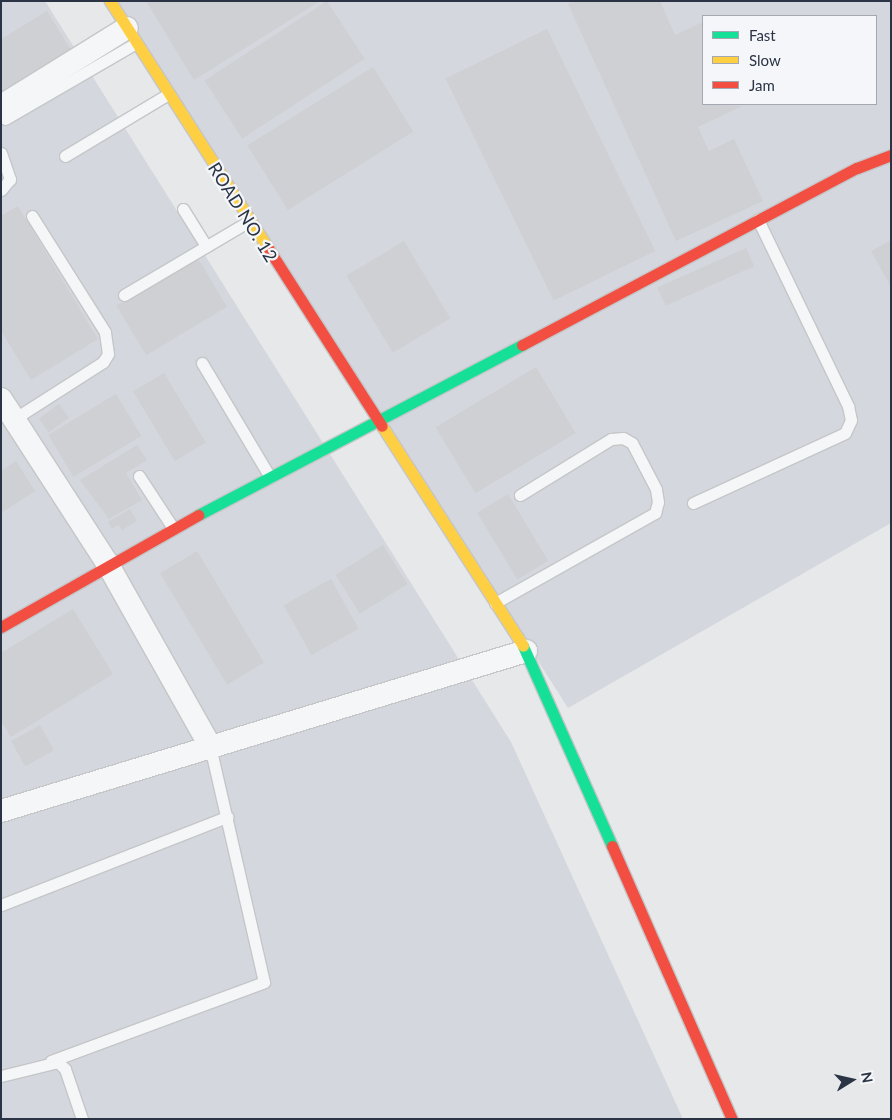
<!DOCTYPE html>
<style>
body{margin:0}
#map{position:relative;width:892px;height:1120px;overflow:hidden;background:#e6e8ea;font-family:Lato,sans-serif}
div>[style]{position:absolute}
.built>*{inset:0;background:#d4d7dd}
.building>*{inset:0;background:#ced0d3;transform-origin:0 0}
.roads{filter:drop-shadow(1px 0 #c4c6c8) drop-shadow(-1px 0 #c4c6c8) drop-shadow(0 1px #c4c6c8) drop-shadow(0 -1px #c4c6c8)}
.lane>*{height:11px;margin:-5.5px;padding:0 5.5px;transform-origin:5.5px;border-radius:5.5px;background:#f5f6f7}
.street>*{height:22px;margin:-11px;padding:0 11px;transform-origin:11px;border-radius:11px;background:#f5f6f7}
.fast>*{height:11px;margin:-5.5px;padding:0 5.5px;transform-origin:5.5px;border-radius:5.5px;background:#16e098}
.slow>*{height:11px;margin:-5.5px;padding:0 5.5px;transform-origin:5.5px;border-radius:5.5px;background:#ffcf43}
.jam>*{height:11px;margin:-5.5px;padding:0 5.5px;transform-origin:5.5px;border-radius:5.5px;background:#f24e42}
span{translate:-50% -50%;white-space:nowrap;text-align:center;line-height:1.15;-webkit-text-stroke:4.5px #f4f6f9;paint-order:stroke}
.street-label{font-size:18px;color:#2b3445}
.frame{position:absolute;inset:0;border:2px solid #2b3445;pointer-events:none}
.legend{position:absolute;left:702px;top:15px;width:175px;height:90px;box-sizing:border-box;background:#f4f6f9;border:1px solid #a4a8b1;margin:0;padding:6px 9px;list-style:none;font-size:15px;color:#2b3445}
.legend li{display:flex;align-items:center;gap:10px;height:25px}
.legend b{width:25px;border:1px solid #a4a8b1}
.north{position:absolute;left:827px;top:1055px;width:50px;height:50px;-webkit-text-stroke:4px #f4f6f9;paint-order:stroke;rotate:80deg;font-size:14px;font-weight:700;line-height:20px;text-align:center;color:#2b3445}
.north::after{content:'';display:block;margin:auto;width:18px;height:22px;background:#2b3445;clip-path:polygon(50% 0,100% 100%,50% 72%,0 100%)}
</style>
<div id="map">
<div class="built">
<i style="clip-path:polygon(1px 1px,45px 1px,511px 742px,683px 1119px,1px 1119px)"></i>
<i style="clip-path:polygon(evenodd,118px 1px,891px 1px,891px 523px,568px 708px,118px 1px,703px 16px,876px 16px,876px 104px,703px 104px,703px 16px)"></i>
</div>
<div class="building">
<i style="clip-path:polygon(146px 1px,320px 1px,194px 80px)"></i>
<i style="left:327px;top:1px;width:69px;height:146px;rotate:57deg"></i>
<i style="clip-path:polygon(574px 1px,660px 1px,675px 35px,703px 22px,703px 104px,742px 106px,698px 127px,709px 151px,734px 139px,763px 201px,676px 241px,568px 4px)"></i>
<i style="clip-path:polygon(47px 11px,74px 55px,1px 101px,1px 39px)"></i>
<i style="left:547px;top:29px;width:247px;height:113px;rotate:64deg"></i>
<i style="left:373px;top:67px;width:76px;height:148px;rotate:58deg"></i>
<i style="clip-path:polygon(18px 206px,98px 339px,31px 380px,1px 331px,1px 216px)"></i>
<i style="clip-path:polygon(891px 240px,891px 287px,871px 251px)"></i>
<i style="left:404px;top:241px;width:90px;height:67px;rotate:59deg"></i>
<i style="left:746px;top:248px;width:20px;height:97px;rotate:66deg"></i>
<i style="left:197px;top:257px;width:58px;height:94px;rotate:59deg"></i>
<i style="left:536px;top:367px;width:77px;height:117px;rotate:59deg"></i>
<i style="left:164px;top:373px;width:81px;height:36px;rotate:59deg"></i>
<i style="left:116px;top:394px;width:49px;height:79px;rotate:59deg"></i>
<i style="left:59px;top:404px;width:17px;height:25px;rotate:54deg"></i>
<i style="clip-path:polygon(137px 445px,147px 460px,126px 473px,142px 500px,109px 519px,80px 480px)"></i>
<i style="clip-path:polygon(16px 461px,35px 491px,1px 513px,1px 471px)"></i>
<i style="left:508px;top:494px;width:78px;height:36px;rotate:59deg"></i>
<i style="clip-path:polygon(130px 509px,137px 521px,122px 530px,118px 525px,112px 529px,108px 522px)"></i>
<i style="left:383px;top:545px;width:46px;height:56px;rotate:58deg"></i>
<i style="left:197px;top:551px;width:130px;height:43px;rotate:59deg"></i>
<i style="left:331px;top:579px;width:57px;height:54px;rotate:61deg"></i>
<i style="clip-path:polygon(73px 609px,113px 674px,11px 737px,1px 721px,1px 653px)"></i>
<i style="left:40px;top:725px;width:29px;height:33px;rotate:61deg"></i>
</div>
<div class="roads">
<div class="lane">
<i style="left:5px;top:119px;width:151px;rotate:-30.1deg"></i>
<i style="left:1px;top:153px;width:28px;rotate:71deg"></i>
<i style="left:10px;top:179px;width:14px;rotate:129deg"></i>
<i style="left:65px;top:156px;width:120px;rotate:-31deg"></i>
<i style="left:183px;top:209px;width:44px;rotate:58.1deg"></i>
<i style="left:124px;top:295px;width:145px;rotate:-30.6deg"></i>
<i style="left:202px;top:363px;width:133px;rotate:59.2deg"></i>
<i style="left:14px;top:419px;width:106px;rotate:-32.6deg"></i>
<i style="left:103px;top:362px;width:9px;rotate:-58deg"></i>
<i style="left:108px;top:354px;width:22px;rotate:-98deg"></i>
<i style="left:105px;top:332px;width:137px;rotate:-122.2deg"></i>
<i style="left:139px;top:476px;width:62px;rotate:56.8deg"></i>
<i style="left:693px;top:503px;width:167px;rotate:-24.7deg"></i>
<i style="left:845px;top:433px;width:14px;rotate:-65deg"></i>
<i style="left:851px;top:420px;width:14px;rotate:-102deg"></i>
<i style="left:848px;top:406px;width:207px;rotate:-115.8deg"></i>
<i style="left:495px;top:603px;width:184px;rotate:-29.4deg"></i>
<i style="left:655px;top:513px;width:11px;rotate:-75deg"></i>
<i style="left:658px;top:502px;width:13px;rotate:-99deg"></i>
<i style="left:656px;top:489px;width:52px;rotate:-117.6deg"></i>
<i style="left:632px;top:443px;width:10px;rotate:-151deg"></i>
<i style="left:623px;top:438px;width:12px;rotate:175deg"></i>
<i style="left:611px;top:439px;width:107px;rotate:148.4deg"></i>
<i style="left:1px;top:905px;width:243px;rotate:-21.3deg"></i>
<i style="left:51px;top:1061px;width:227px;rotate:-20.3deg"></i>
<i style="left:264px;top:982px;width:242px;rotate:-102.9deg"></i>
<i style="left:1px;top:1076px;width:59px;rotate:-13.8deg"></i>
<i style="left:58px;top:1062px;width:10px;rotate:45deg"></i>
<i style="left:65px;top:1069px;width:53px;rotate:71.2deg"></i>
</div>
<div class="street">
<i style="left:1px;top:106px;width:148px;rotate:-31.8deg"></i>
<i style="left:1px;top:399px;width:195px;rotate:57.1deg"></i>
<i style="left:107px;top:563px;width:210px;rotate:60.6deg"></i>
<i style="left:1px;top:811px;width:549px;rotate:-16.95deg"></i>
</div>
<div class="fast">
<i style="left:198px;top:515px;width:366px;rotate:-27.7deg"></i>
<i style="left:523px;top:646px;width:219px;rotate:66deg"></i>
</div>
<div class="slow">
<i style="left:110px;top:1px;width:293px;rotate:57.4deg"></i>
<i style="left:382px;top:426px;width:261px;rotate:57.3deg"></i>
</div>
<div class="jam">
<i style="left:268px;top:248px;width:211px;rotate:57.4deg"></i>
<i style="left:522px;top:345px;width:379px;rotate:-27.9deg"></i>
<i style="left:857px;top:168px;width:36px;rotate:-21deg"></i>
<i style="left:1px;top:627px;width:227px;rotate:-29.6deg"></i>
<i style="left:612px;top:846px;width:298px;rotate:66.3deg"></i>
</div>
</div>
<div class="street-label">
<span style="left:243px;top:212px;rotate:58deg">ROAD NO. 12</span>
</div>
<div class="frame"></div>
<ul class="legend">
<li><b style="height:6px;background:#16e098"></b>Fast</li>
<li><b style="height:6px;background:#ffcf43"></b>Slow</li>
<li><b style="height:6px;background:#f24e42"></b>Jam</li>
</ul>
<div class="north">N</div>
</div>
